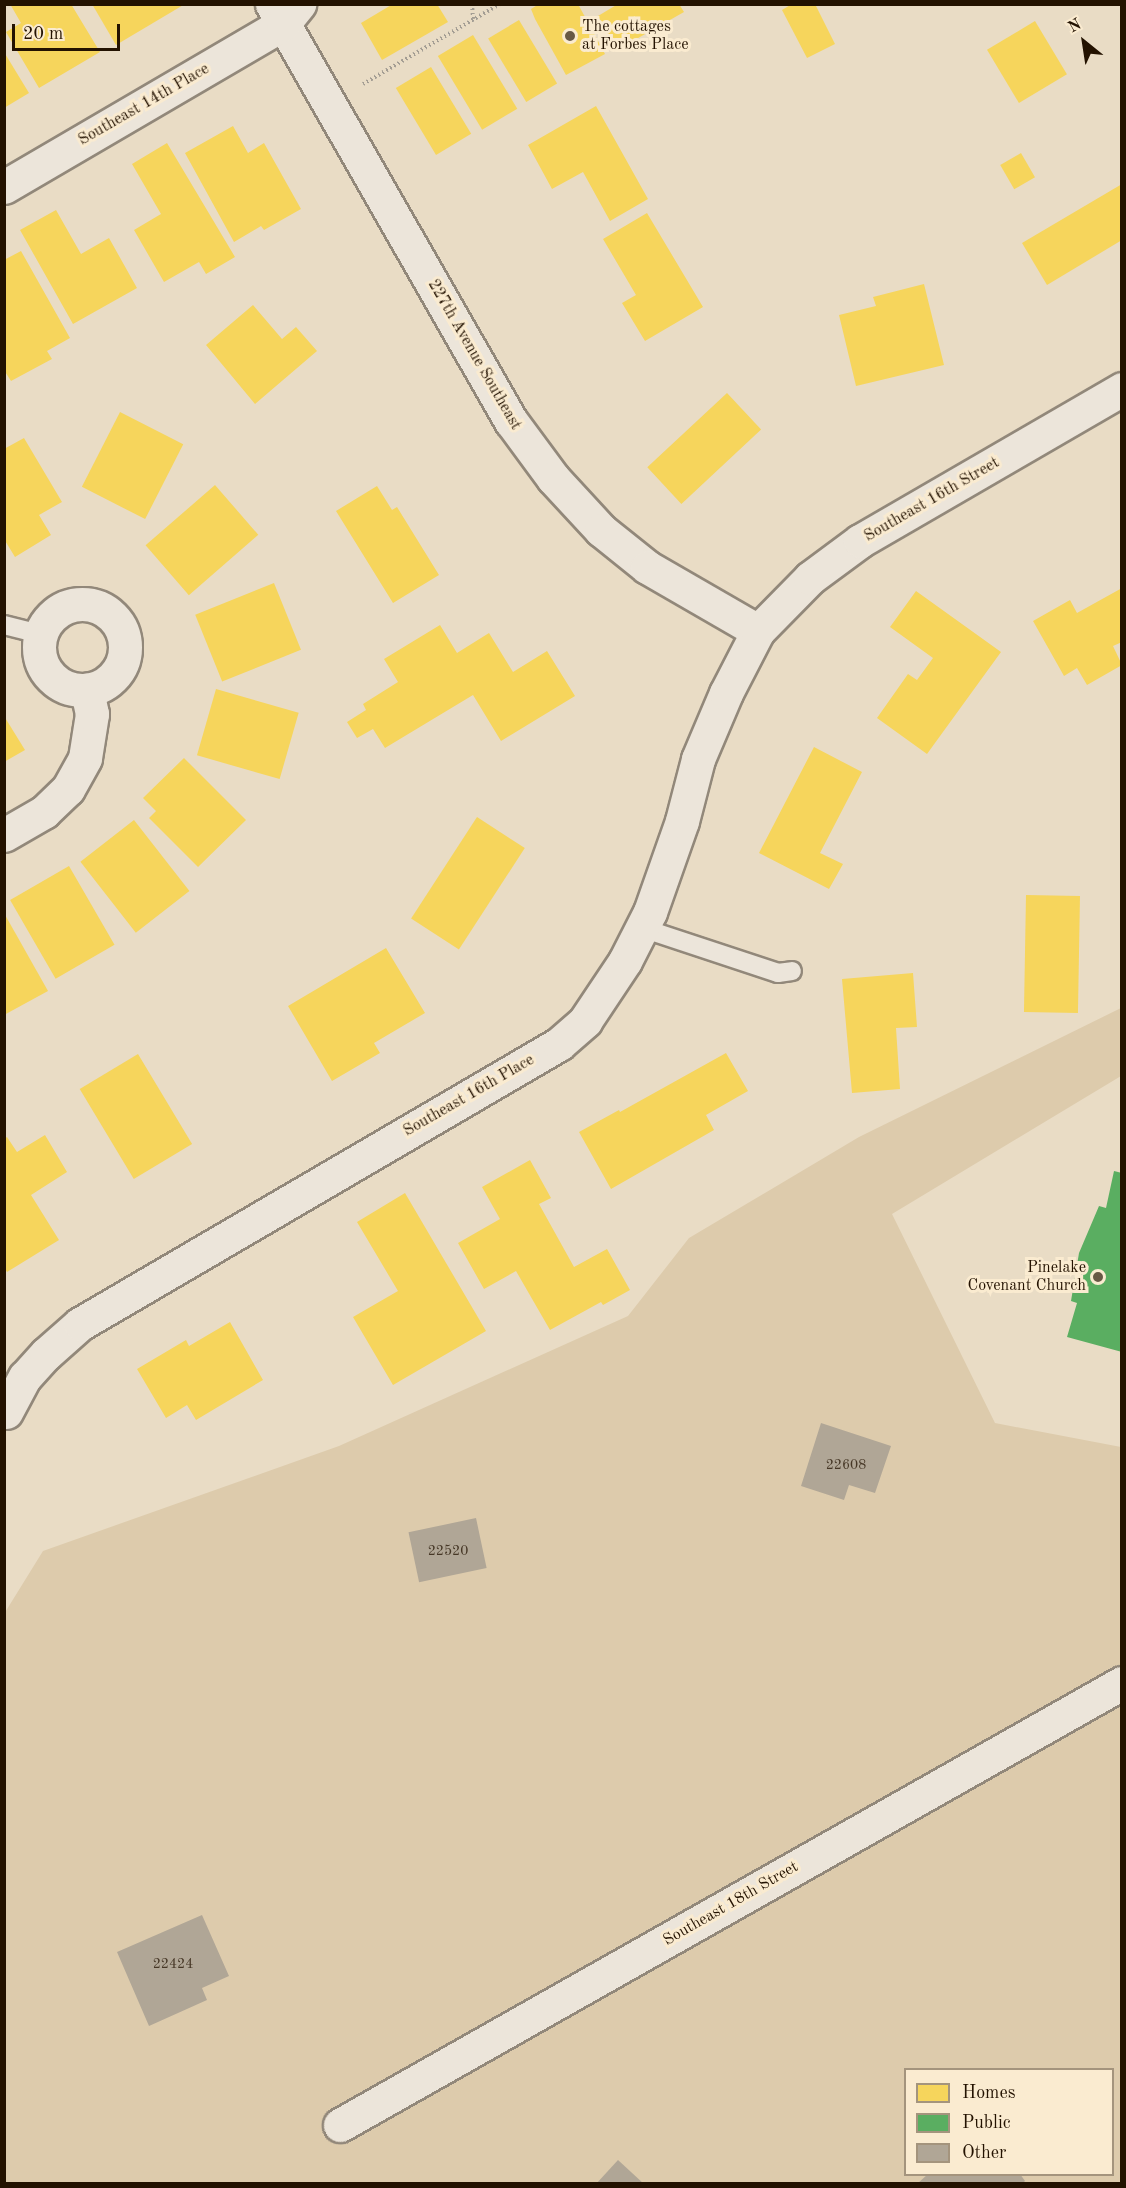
<!DOCTYPE html>
<style>
body{margin:0}
#map{position:relative;width:1126px;height:2188px;overflow:hidden;background:#e9dcc5;font-family:"Old Standard TT",serif}
div>[style]{position:absolute}
.green>*{inset:0;background:#ddcbac}
.homes>*{inset:0;background:#f6d55c;transform-origin:0 0}
.public>*{inset:0;background:#5aae61}
.building>*{inset:0;background:#b0a696;transform-origin:0 0}
.path>*{height:4px;margin-top:-2px;transform-origin:0;background:repeating-linear-gradient(90deg,#a39d93 0 1.5px,transparent 0 4.5px)}
.roads{filter:drop-shadow(2px 0 #92887a) drop-shadow(-2px 0 #92887a) drop-shadow(0 2px #92887a) drop-shadow(0 -2px #92887a)}
.lane>*{height:18px;margin:-9px;padding:0 9px;transform-origin:9px;border-radius:9px;background:#ece5da}
.street>*{height:33px;margin:-16.5px;padding:0 16.5px;transform-origin:16.5px;border-radius:16.5px;background:#ece5da}
.street>.ring{margin:-16.5px;padding:0;box-sizing:content-box;background:none;border:33px solid #ece5da;border-radius:50%}
.dots>*{width:16px;height:16px;translate:-50% -50%;box-sizing:border-box;border:3px solid #faebd0;border-radius:50%}
span{translate:-50% -50%;white-space:nowrap;text-align:center;line-height:1.15;-webkit-text-stroke:6px #faebd0;paint-order:stroke}
.number-label{font-size:14px;color:#463726}
.number-label span{-webkit-text-stroke-width:0}
.poi-label{font-size:16px;color:#231200}
.left{translate:0 -50%;text-align:left}
.right{translate:-100% -50%;text-align:right}
.street-label{font-size:16px;color:#231200}
.frame{position:absolute;inset:0;border:6px solid #231200;pointer-events:none}
.legend{position:absolute;left:904px;top:2068px;width:210px;height:108px;box-sizing:border-box;background:#faebd0;border:2px solid #a4947d;margin:0;padding:8px 10px;list-style:none;font-size:18px;color:#231200}
.legend li{display:flex;align-items:center;gap:12px;height:30px}
.legend b{width:30px;border:2px solid #a4947d}
.north{position:absolute;left:1054px;top:12px;width:60px;height:60px;-webkit-text-stroke:4px #faebd0;paint-order:stroke;rotate:330deg;font-size:16px;font-weight:700;line-height:24px;text-align:center;color:#231200}
.north::after{content:'';display:block;margin:auto;width:21px;height:27px;background:#231200;clip-path:polygon(50% 0,100% 100%,50% 72%,0 100%)}
.scale{position:absolute;left:12px;top:24px;width:108px;height:27px;box-sizing:border-box;border:3px solid #231200;border-top:0;padding-left:8px;font-size:18px;line-height:21px;white-space:nowrap;color:#231200;-webkit-text-stroke:4px #faebd0;paint-order:stroke}
</style>
<div id="map">
<div class="green">
<i style="clip-path:polygon(evenodd,1121px 1008px,1121px 1076px,892px 1214px,995px 1423px,1121px 1447px,1121px 2183px,5px 2183px,4px 1614px,43px 1551px,339px 1446px,628px 1316px,689px 1238px,859px 1137px,1121px 1008px,906px 2070px,1112px 2070px,1112px 2174px,906px 2174px,906px 2070px)"></i>
</div>
<div class="homes">
<i style="clip-path:polygon(10px 4px,71px 4px,100px 52px,39px 88px,6px 32px,21px 23px)"></i>
<i style="clip-path:polygon(92px 4px,185px 4px,116px 45px)"></i>
<i style="clip-path:polygon(393px 4px,437px 4px,448px 22px,382px 60px,361px 23px)"></i>
<i style="clip-path:polygon(539px 4px,578px 4px,605px 54px,566px 75px,535px 19px,531px 9px)"></i>
<i style="clip-path:polygon(618px 4px,679px 4px,684px 12px,617px 50px,598px 16px)"></i>
<i style="clip-path:polygon(792px 4px,815px 4px,835px 44px,807px 58px,782px 10px)"></i>
<i style="left:519px;top:20px;width:74px;height:36px;rotate:59deg"></i>
<i style="left:1035px;top:21px;width:62px;height:56px;rotate:59deg"></i>
<i style="left:473px;top:35px;width:86px;height:41px;rotate:59deg"></i>
<i style="clip-path:polygon(4px 52px,29px 93px,4px 108px)"></i>
<i style="left:431px;top:67px;width:78px;height:41px;rotate:59deg"></i>
<i style="clip-path:polygon(596px 106px,648px 199px,610px 221px,583px 172px,552px 189px,528px 145px)"></i>
<i style="clip-path:polygon(233px 126px,248px 153px,264px 143px,301px 209px,264px 230px,261px 226px,234px 242px,185px 153px)"></i>
<i style="clip-path:polygon(167px 143px,235px 257px,206px 274px,199px 262px,164px 282px,134px 230px,161px 214px,132px 164px)"></i>
<i style="left:1021px;top:153px;width:28px;height:24px;rotate:60deg"></i>
<i style="clip-path:polygon(1122px 184px,1122px 240px,1047px 285px,1022px 243px)"></i>
<i style="clip-path:polygon(56px 210px,81px 254px,109px 238px,137px 288px,73px 324px,20px 230px)"></i>
<i style="clip-path:polygon(647px 213px,703px 307px,645px 341px,622px 303px,636px 295px,603px 239px)"></i>
<i style="clip-path:polygon(21px 251px,70px 338px,47px 351px,52px 359px,11px 381px,4px 370px,4px 260px)"></i>
<i style="clip-path:polygon(924px 284px,944px 365px,856px 386px,839px 315px,876px 306px,873px 297px)"></i>
<i style="clip-path:polygon(253px 305px,282px 339px,296px 327px,317px 351px,255px 404px,206px 345px)"></i>
<i style="left:727px;top:393px;width:50px;height:109px;rotate:47deg"></i>
<i style="left:120px;top:412px;width:71px;height:84px;rotate:27deg"></i>
<i style="clip-path:polygon(24px 438px,62px 502px,39px 515px,51px 535px,15px 557px,4px 539px,4px 449px)"></i>
<i style="left:215px;top:485px;width:66px;height:92px;rotate:49deg"></i>
<i style="clip-path:polygon(377px 486px,392px 510px,397px 507px,439px 575px,393px 603px,336px 511px)"></i>
<i style="left:274px;top:583px;width:72px;height:85px;rotate:68deg"></i>
<i style="clip-path:polygon(1122px 588px,1122px 642px,1113px 646px,1122px 665px,1087px 685px,1077px 668px,1064px 676px,1033px 621px,1070px 600px,1077px 613px)"></i>
<i style="clip-path:polygon(916px 591px,1001px 652px,927px 754px,877px 718px,908px 674px,917px 680px,933px 658px,890px 627px)"></i>
<i style="clip-path:polygon(440px 625px,457px 653px,489px 633px,513px 672px,547px 651px,575px 696px,501px 741px,473px 695px,385px 748px,373px 729px,357px 738px,347px 722px,366px 710px,363px 704px,398px 682px,384px 659px)"></i>
<i style="left:216px;top:689px;width:86px;height:69px;rotate:16deg"></i>
<i style="clip-path:polygon(4px 716px,25px 750px,4px 762px)"></i>
<i style="clip-path:polygon(814px 747px,862px 772px,820px 853px,843px 864px,829px 889px,759px 853px)"></i>
<i style="clip-path:polygon(184px 758px,246px 820px,198px 867px,149px 818px,156px 811px,143px 798px)"></i>
<i style="left:477px;top:817px;width:57px;height:121px;rotate:33deg"></i>
<i style="left:134px;top:820px;width:90px;height:68px;rotate:52deg"></i>
<i style="left:69px;top:866px;width:91px;height:68px;rotate:60deg"></i>
<i style="left:1026px;top:895px;width:54px;height:117px;rotate:1deg"></i>
<i style="clip-path:polygon(4px 913px,48px 991px,4px 1015px)"></i>
<i style="clip-path:polygon(386px 948px,425px 1013px,374px 1043px,380px 1053px,332px 1081px,288px 1006px)"></i>
<i style="clip-path:polygon(913px 973px,917px 1027px,896px 1028px,900px 1089px,852px 1093px,842px 979px)"></i>
<i style="clip-path:polygon(726px 1053px,748px 1091px,706px 1115px,714px 1130px,611px 1189px,579px 1132px,619px 1110px,620px 1112px)"></i>
<i style="left:138px;top:1054px;width:105px;height:68px;rotate:59deg"></i>
<i style="clip-path:polygon(45px 1135px,67px 1172px,31px 1195px,59px 1240px,7px 1272px,4px 1267px,4px 1139px,7px 1137px,17px 1152px)"></i>
<i style="clip-path:polygon(530px 1160px,551px 1198px,539px 1204px,574px 1267px,607px 1249px,630px 1290px,603px 1305px,601px 1302px,550px 1330px,516px 1271px,484px 1289px,458px 1243px,500px 1219px,482px 1187px)"></i>
<i style="clip-path:polygon(405px 1193px,486px 1331px,393px 1385px,353px 1317px,398px 1291px,357px 1222px)"></i>
<i style="clip-path:polygon(230px 1322px,263px 1380px,196px 1420px,187px 1405px,166px 1418px,137px 1369px,186px 1340px,189px 1346px)"></i>
</div>
<div class="public">
<i style="clip-path:polygon(1114px 1171px,1122px 1173px,1122px 1352px,1067px 1337px,1077px 1303px,1071px 1301px,1079px 1253px,1099px 1206px,1106px 1208px)"></i>
</div>
<div class="building">
<i style="clip-path:polygon(821px 1423px,891px 1446px,875px 1493px,849px 1485px,844px 1500px,801px 1486px)"></i>
<i style="left:476px;top:1518px;width:51px;height:69px;rotate:78deg"></i>
<i style="clip-path:polygon(202px 1915px,229px 1976px,202px 1988px,207px 2000px,149px 2026px,117px 1952px)"></i>
<i style="clip-path:polygon(618px 2160px,644px 2184px,596px 2184px)"></i>
<i style="clip-path:polygon(928px 2174px,1020px 2174px,1025px 2181px,1022px 2184px,917px 2184px)"></i>
</div>
<div class="path">
<i style="left:472px;top:4px;width:15px;rotate:86deg"></i>
<i style="left:363px;top:84px;width:159px;rotate:-30.3deg"></i>
</div>
<div class="roads">
<div class="lane">
<i style="left:4px;top:625px;width:38px;rotate:14deg"></i>
<i style="left:642px;top:928px;width:143px;rotate:18.3deg"></i>
<i style="left:778px;top:973px;width:14px;rotate:-8deg"></i>
</div>
<div class="street">
<i style="left:272px;top:4px;width:481px;rotate:60.2deg"></i>
<i style="left:511px;top:421px;width:71px;rotate:53.6deg"></i>
<i style="left:553px;top:478px;width:71px;rotate:47.3deg"></i>
<i style="left:601px;top:530px;width:59px;rotate:38.8deg"></i>
<i style="left:647px;top:567px;width:128px;rotate:30deg"></i>
<i style="left:4px;top:187px;width:323px;rotate:-30.3deg"></i>
<i style="left:283px;top:24px;width:26px;rotate:-51deg"></i>
<i class="ring" style="left:39px;top:604px;width:53px;height:53px"></i>
<i style="left:4px;top:835px;width:46px;rotate:-29.9deg"></i>
<i style="left:44px;top:812px;width:33px;rotate:-44deg"></i>
<i style="left:68px;top:789px;width:35px;rotate:-61deg"></i>
<i style="left:85px;top:758px;width:45px;rotate:-81deg"></i>
<i style="left:92px;top:714px;width:25px;rotate:-102deg"></i>
<i style="left:6px;top:1412px;width:40px;rotate:-62deg"></i>
<i style="left:25px;top:1377px;width:31px;rotate:-48deg"></i>
<i style="left:46px;top:1354px;width:45px;rotate:-41.4deg"></i>
<i style="left:80px;top:1324px;width:555px;rotate:-30.31deg"></i>
<i style="left:559px;top:1044px;width:35px;rotate:-41deg"></i>
<i style="left:585px;top:1021px;width:72px;rotate:-56.3deg"></i>
<i style="left:625px;top:961px;width:55px;rotate:-63deg"></i>
<i style="left:650px;top:912px;width:96px;rotate:-70.6deg"></i>
<i style="left:682px;top:821px;width:64px;rotate:-75.5deg"></i>
<i style="left:698px;top:759px;width:72px;rotate:-67deg"></i>
<i style="left:726px;top:693px;width:70px;rotate:-62.7deg"></i>
<i style="left:758px;top:631px;width:74px;rotate:-45.5deg"></i>
<i style="left:810px;top:578px;width:62px;rotate:-36.5deg"></i>
<i style="left:860px;top:541px;width:303px;rotate:-30.1deg"></i>
<i style="left:340px;top:2125px;width:898px;rotate:-29.48deg"></i>
</div>
</div>
<div class="dots">
<i style="left:570px;top:36px;background:#685945"></i>
<i style="left:1098px;top:1277px;background:#685945"></i>
</div>
<div class="number-label">
<span style="left:846px;top:1465px">22608</span>
<span style="left:448px;top:1551px">22520</span>
<span style="left:173px;top:1964px">22424</span>
</div>
<div class="poi-label">
<span class="left" style="left:582px;top:36px">The cottages<br>at Forbes Place</span>
<span class="right" style="left:1086px;top:1277px">Pinelake<br>Covenant Church</span>
</div>
<div class="street-label">
<span style="left:144px;top:105px;rotate:-30deg">Southeast 14th Place</span>
<span style="left:474px;top:355px;rotate:60deg">227th Avenue Southeast</span>
<span style="left:932px;top:500px;rotate:-30deg">Southeast 16th Street</span>
<span style="left:469px;top:1096px;rotate:-30deg">Southeast 16th Place</span>
<span style="left:731px;top:1904px;rotate:-30deg">Southeast 18th Street</span>
</div>
<div class="frame"></div>
<ul class="legend">
<li><b style="height:16px;background:#f6d55c"></b>Homes</li>
<li><b style="height:16px;background:#5aae61"></b>Public</li>
<li><b style="height:16px;background:#b0a696"></b>Other</li>
</ul>
<div class="north">N</div>
<div class="scale">20 m</div>
</div>
